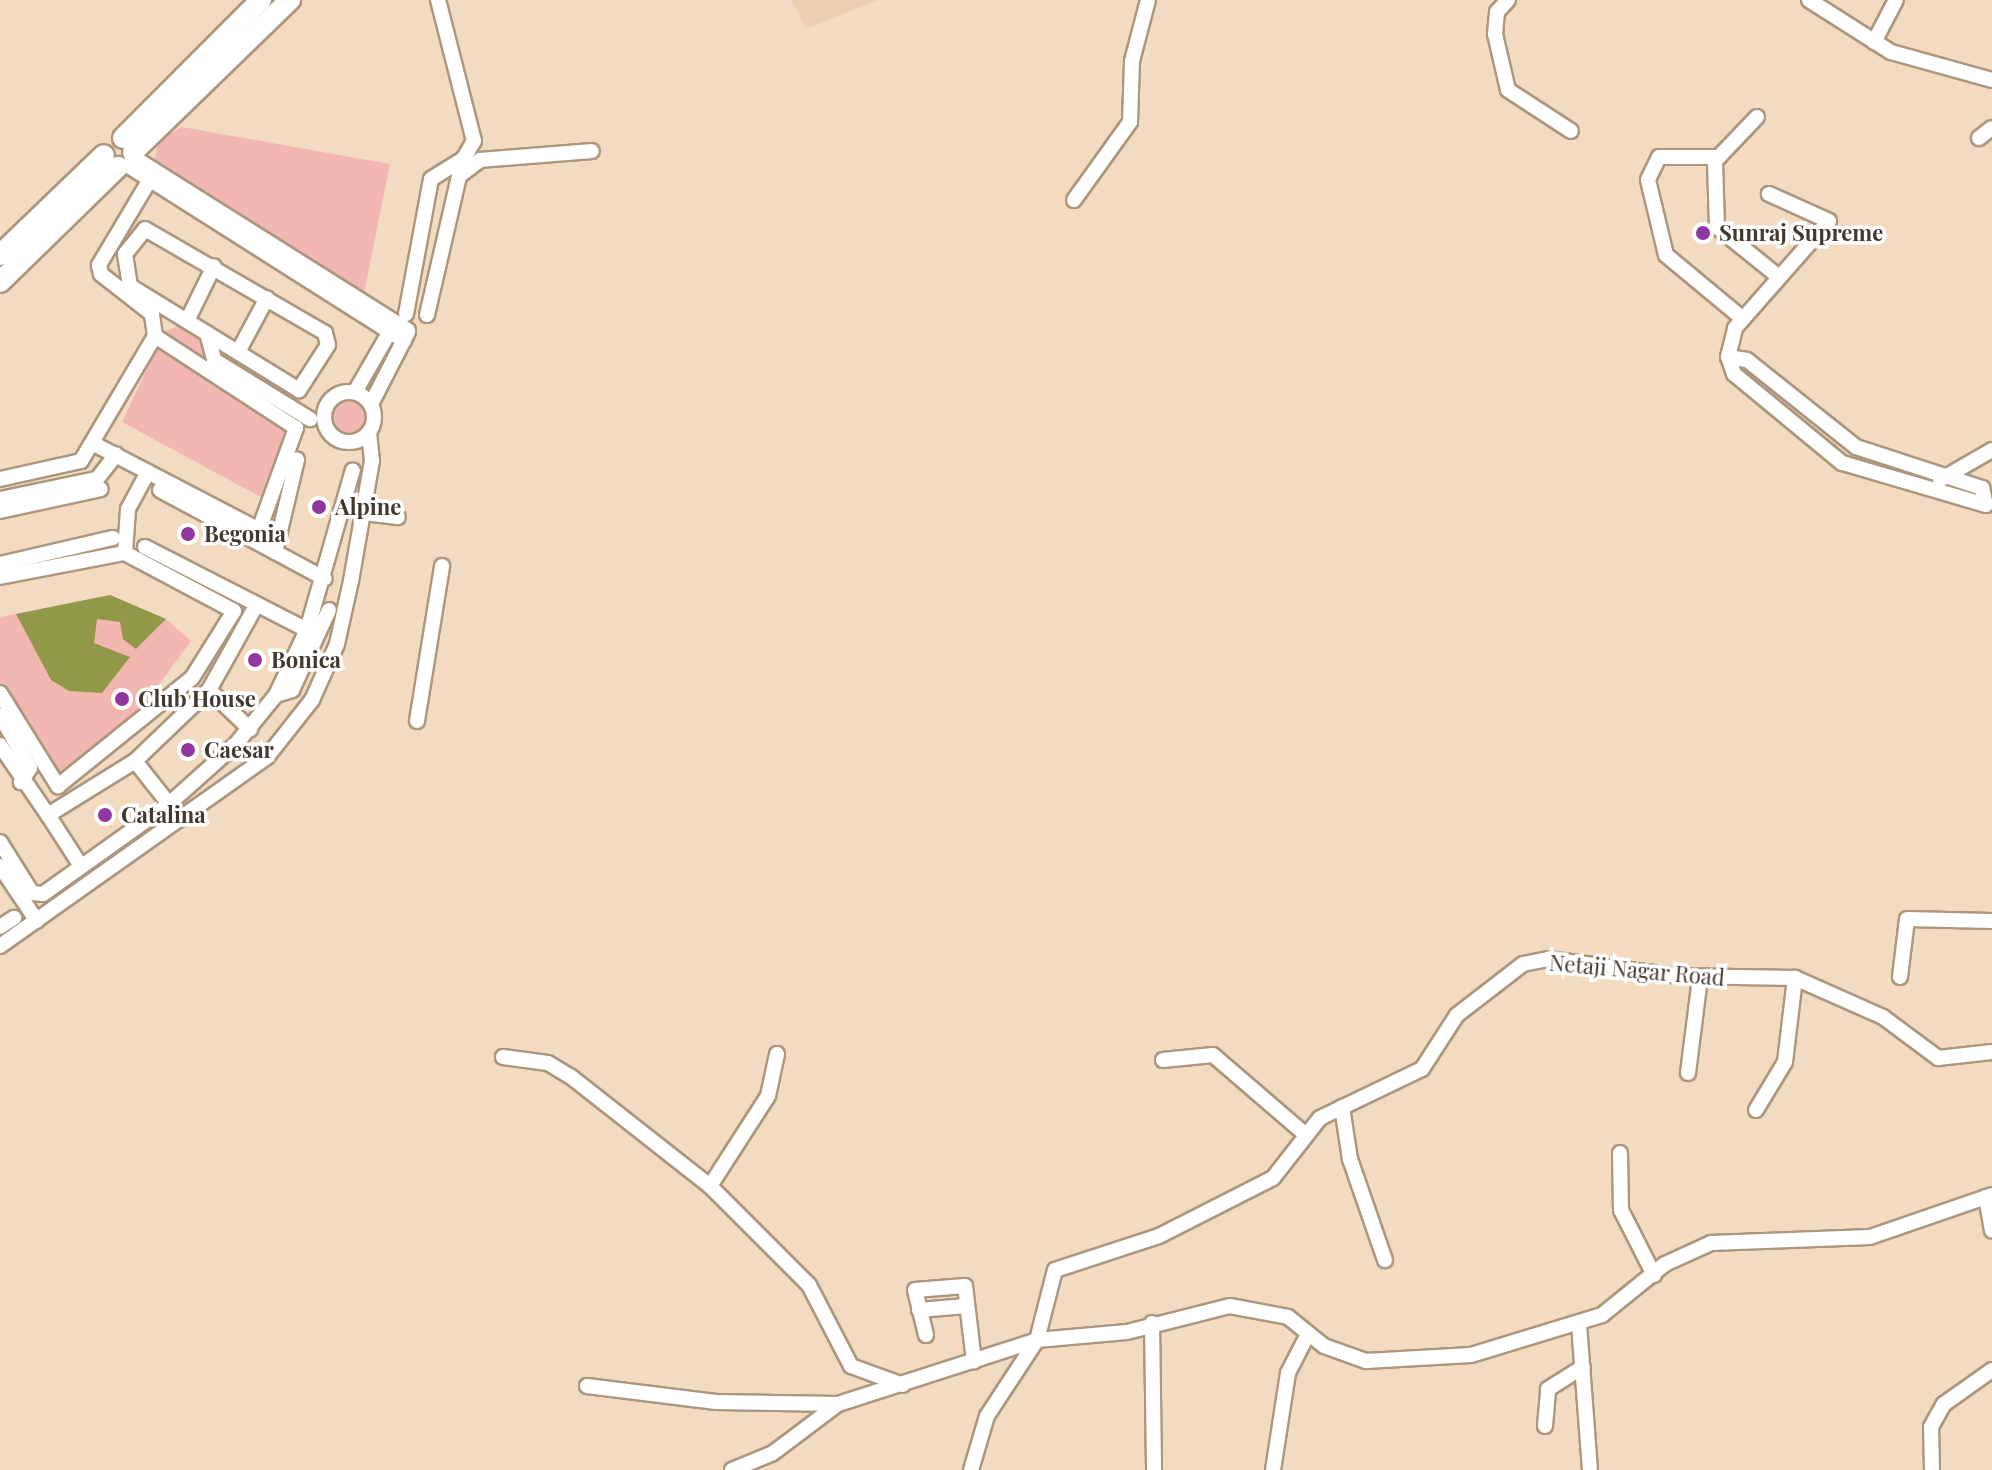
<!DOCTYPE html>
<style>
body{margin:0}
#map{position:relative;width:1992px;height:1470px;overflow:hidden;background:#f3dbc2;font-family:"Playfair Display",serif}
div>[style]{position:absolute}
.built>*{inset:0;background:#ecd0b0}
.green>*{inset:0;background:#f2b7b0}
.round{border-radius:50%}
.water>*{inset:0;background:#919847}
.roads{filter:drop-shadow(2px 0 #ac967e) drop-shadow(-2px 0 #ac967e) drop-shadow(0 2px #ac967e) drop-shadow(0 -2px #ac967e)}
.street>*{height:14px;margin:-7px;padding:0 7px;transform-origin:7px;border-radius:7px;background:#fff}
.street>.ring{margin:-7px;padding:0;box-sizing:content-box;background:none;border:14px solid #fff;border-radius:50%}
.secondary>*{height:20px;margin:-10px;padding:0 10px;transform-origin:10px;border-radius:10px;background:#fff}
.dots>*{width:22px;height:22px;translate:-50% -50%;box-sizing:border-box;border:4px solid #fff;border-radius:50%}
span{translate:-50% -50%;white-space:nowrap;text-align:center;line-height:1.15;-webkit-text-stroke:7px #fff;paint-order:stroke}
.poi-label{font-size:22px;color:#42382e;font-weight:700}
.left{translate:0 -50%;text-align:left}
.street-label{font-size:22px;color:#42382e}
</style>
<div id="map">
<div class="built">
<i style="clip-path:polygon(791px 0,878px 0,806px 29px)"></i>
</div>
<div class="green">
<i style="clip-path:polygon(182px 127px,390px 164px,364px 293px,162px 169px,155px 161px,158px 140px)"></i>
<i style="clip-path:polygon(178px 326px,302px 398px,279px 507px,122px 422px,165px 331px)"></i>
<i class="round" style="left:326px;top:394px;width:46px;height:46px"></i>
<i style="clip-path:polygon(110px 595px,166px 619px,191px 641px,124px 732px,59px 781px,0 694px,0 617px)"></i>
</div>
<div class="water">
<i style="clip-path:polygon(110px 595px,166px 619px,136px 649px,123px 639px,120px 622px,97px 619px,94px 643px,130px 657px,102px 693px,69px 691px,51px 680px,16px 614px)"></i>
</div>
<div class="roads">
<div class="street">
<i style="left:1508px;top:0;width:16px;rotate:133deg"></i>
<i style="left:1497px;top:12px;width:22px;rotate:95deg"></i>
<i style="left:1495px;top:34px;width:57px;rotate:76.9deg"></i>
<i style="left:1508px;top:90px;width:75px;rotate:33.1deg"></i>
<i style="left:1809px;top:0;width:97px;rotate:32.4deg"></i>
<i style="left:1891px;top:52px;width:105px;rotate:15.5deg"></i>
<i style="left:1874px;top:42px;width:47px;rotate:-62.4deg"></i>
<i style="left:1757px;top:117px;width:61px;rotate:133.7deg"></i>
<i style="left:1715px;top:161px;width:66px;rotate:88.3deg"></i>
<i style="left:1717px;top:227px;width:80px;rotate:38.9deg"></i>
<i style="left:1979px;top:138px;width:16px;rotate:-38deg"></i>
<i style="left:133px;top:157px;width:325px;rotate:32.2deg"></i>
<i style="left:1719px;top:157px;width:60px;rotate:180deg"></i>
<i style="left:1659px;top:157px;width:25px;rotate:116deg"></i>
<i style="left:1648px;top:180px;width:77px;rotate:76.5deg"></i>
<i style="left:1666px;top:255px;width:100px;rotate:39.7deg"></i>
<i style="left:127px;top:165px;width:328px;rotate:32.4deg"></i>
<i style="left:1074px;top:200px;width:96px;rotate:-54.3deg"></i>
<i style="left:1130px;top:122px;width:61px;rotate:-88.1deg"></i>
<i style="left:1132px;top:61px;width:63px;rotate:-75.3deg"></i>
<i style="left:145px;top:229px;width:208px;rotate:30deg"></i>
<i style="left:325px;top:333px;width:12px;rotate:76deg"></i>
<i style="left:328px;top:345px;width:54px;rotate:122.8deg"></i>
<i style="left:299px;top:390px;width:198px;rotate:-148.4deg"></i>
<i style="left:130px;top:286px;width:32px;rotate:-99deg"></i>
<i style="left:125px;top:254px;width:32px;rotate:-51deg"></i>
<i style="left:406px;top:314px;width:137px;rotate:-79.5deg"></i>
<i style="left:431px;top:179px;width:39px;rotate:-32deg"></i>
<i style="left:464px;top:158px;width:20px;rotate:-60deg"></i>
<i style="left:474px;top:141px;width:146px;rotate:-104.3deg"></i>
<i style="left:427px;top:315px;width:143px;rotate:-77deg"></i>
<i style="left:459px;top:176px;width:26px;rotate:-37deg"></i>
<i style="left:480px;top:160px;width:112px;rotate:-4.6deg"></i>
<i style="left:187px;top:321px;width:61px;rotate:-63.9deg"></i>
<i style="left:207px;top:333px;width:28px;rotate:75deg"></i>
<i style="left:214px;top:360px;width:113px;rotate:31.6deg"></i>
<i style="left:238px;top:352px;width:61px;rotate:-61.8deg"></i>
<i style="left:1728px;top:357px;width:19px;rotate:9deg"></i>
<i style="left:1747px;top:360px;width:139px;rotate:38.6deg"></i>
<i style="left:1856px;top:447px;width:133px;rotate:18deg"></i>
<i style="left:1982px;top:488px;width:17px;rotate:77deg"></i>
<i style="left:1986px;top:505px;width:150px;rotate:-163.7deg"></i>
<i style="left:1842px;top:463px;width:140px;rotate:-140.5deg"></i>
<i style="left:1734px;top:374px;width:18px;rotate:-109deg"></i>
<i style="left:1728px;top:357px;width:30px;rotate:-76deg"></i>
<i style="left:1735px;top:328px;width:142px;rotate:-48.7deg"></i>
<i style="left:1829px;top:221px;width:66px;rotate:-155.8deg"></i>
<i class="ring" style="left:324px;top:392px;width:36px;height:36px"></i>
<i style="left:355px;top:392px;width:76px;rotate:-60.1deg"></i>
<i style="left:371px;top:404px;width:81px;rotate:-62.8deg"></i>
<i style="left:96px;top:445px;width:184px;rotate:27.5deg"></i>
<i style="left:259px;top:530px;width:109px;rotate:-70.1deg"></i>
<i style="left:296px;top:428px;width:168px;rotate:-146.9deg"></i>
<i style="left:155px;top:336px;width:22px;rotate:-98deg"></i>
<i style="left:152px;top:314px;width:65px;rotate:-141.9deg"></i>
<i style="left:101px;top:274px;width:9px;rotate:-103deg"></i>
<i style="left:99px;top:265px;width:109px;rotate:-59.2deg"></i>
<i style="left:0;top:479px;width:83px;rotate:-12.5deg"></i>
<i style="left:81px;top:461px;width:145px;rotate:-59.4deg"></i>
<i style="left:1940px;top:480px;width:60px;rotate:-30deg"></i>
<i style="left:160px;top:490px;width:187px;rotate:28.3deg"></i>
<i style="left:0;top:499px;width:99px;rotate:-11.7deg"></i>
<i style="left:97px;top:479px;width:31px;rotate:-52deg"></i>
<i style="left:0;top:511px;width:103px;rotate:-12.3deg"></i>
<i style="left:364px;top:513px;width:34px;rotate:7deg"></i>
<i style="left:145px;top:547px;width:182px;rotate:27.1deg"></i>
<i style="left:307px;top:630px;width:166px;rotate:-74deg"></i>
<i style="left:275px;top:552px;width:95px;rotate:-76.6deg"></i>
<i style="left:0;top:564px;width:116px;rotate:-13deg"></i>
<i style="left:0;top:577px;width:127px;rotate:-10.9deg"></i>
<i style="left:125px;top:553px;width:44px;rotate:-86.1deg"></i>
<i style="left:128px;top:509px;width:42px;rotate:-61.6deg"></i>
<i style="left:209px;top:690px;width:57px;rotate:43.6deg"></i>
<i style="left:0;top:693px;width:110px;rotate:58.1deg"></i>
<i style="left:58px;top:786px;width:172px;rotate:-38.9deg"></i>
<i style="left:192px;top:678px;width:79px;rotate:-57.9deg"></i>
<i style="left:234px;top:611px;width:123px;rotate:-152deg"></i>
<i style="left:276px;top:695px;width:72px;rotate:-64.5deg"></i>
<i style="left:0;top:715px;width:61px;rotate:60.5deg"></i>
<i style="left:30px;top:768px;width:17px;rotate:123deg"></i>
<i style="left:417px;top:721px;width:157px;rotate:-80.8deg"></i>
<i style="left:0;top:745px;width:85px;rotate:55.6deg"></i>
<i style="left:48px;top:815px;width:102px;rotate:-31.8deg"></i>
<i style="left:135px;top:761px;width:103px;rotate:-43.8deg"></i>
<i style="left:209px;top:690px;width:98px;rotate:-60.8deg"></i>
<i style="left:135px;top:761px;width:55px;rotate:51.7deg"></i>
<i style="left:48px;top:815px;width:61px;rotate:57.1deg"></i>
<i style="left:0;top:842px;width:60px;rotate:57.9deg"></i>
<i style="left:32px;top:893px;width:11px;rotate:5deg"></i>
<i style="left:43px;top:894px;width:155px;rotate:-35.5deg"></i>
<i style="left:169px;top:804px;width:90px;rotate:-41.8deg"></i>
<i style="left:236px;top:744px;width:63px;rotate:-50.8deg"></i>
<i style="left:276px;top:695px;width:17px;rotate:-17deg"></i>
<i style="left:292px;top:690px;width:88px;rotate:-65.2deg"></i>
<i style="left:0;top:866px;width:66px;rotate:56.1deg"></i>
<i style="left:0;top:927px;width:17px;rotate:-33deg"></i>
<i style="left:0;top:946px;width:327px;rotate:-35.3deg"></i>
<i style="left:267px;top:757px;width:73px;rotate:-51.7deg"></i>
<i style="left:312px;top:700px;width:61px;rotate:-65.9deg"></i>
<i style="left:337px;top:644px;width:65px;rotate:-77.5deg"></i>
<i style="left:351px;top:581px;width:122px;rotate:-80.1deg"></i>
<i style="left:372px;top:461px;width:28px;rotate:-96deg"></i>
<i style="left:1900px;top:977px;width:58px;rotate:-83.1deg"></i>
<i style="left:1907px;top:919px;width:85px;rotate:1.3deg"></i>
<i style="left:503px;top:1057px;width:45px;rotate:7.6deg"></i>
<i style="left:548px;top:1063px;width:26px;rotate:31deg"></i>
<i style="left:570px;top:1076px;width:178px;rotate:38.2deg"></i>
<i style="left:710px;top:1186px;width:140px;rotate:45deg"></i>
<i style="left:809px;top:1285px;width:91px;rotate:62.6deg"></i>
<i style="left:851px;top:1366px;width:55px;rotate:20.1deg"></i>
<i style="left:1163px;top:1060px;width:50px;rotate:-5.7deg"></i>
<i style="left:1213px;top:1055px;width:123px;rotate:40.7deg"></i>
<i style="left:1688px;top:1073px;width:96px;rotate:-82.8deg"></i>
<i style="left:1342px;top:1107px;width:53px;rotate:81.3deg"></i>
<i style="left:1350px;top:1159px;width:107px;rotate:70.9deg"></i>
<i style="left:1756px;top:1110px;width:56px;rotate:-58.9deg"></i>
<i style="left:1785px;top:1062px;width:85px;rotate:-83.2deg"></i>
<i style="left:1620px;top:1153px;width:57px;rotate:89deg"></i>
<i style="left:1621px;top:1210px;width:73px;rotate:63.1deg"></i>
<i style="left:710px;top:1186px;width:107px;rotate:-57.2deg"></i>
<i style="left:768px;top:1096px;width:43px;rotate:-77.9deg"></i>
<i style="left:1986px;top:1197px;width:34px;rotate:80deg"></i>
<i style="left:919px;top:1310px;width:47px;rotate:-4.9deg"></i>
<i style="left:1152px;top:1323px;width:147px;rotate:89.2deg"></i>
<i style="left:1579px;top:1324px;width:146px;rotate:85.7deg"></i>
<i style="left:926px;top:1335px;width:46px;rotate:-103.7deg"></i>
<i style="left:915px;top:1290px;width:50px;rotate:-4.6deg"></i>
<i style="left:965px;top:1286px;width:76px;rotate:83.2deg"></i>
<i style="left:587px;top:1386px;width:130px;rotate:7.1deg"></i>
<i style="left:716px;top:1402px;width:122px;rotate:0.9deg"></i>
<i style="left:838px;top:1404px;width:209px;rotate:-17.8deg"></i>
<i style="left:1037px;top:1340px;width:90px;rotate:-5.1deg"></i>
<i style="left:1127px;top:1332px;width:106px;rotate:-14.2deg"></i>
<i style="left:1230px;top:1306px;width:59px;rotate:10.7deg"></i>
<i style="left:1288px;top:1317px;width:46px;rotate:38.9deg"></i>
<i style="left:1324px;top:1346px;width:45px;rotate:19.7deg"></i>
<i style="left:1366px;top:1361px;width:105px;rotate:-3.3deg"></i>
<i style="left:1471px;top:1355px;width:137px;rotate:-17deg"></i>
<i style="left:1602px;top:1315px;width:81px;rotate:-39deg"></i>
<i style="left:1665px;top:1264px;width:51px;rotate:-24.5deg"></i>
<i style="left:1711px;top:1243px;width:159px;rotate:-2.2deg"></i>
<i style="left:1870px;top:1237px;width:129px;rotate:-19deg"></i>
<i style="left:1545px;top:1426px;width:37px;rotate:-85deg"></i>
<i style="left:1548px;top:1389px;width:41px;rotate:-32.2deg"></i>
<i style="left:732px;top:1470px;width:44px;rotate:-22.5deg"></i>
<i style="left:773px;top:1453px;width:81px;rotate:-37deg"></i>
<i style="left:971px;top:1470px;width:56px;rotate:-73.5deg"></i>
<i style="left:987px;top:1416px;width:91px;rotate:-56.7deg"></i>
<i style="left:1037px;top:1340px;width:72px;rotate:-75.6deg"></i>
<i style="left:1055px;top:1270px;width:109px;rotate:-18.1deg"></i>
<i style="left:1159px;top:1236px;width:128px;rotate:-27deg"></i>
<i style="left:1273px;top:1178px;width:76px;rotate:-51.9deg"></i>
<i style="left:1320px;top:1118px;width:113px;rotate:-25.7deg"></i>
<i style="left:1422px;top:1069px;width:64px;rotate:-57.1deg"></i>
<i style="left:1457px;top:1015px;width:83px;rotate:-37.7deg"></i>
<i style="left:1523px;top:964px;width:25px;rotate:-11deg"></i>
<i style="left:1548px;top:959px;width:131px;rotate:7.5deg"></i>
<i style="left:1678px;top:976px;width:117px;rotate:1deg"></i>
<i style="left:1795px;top:978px;width:96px;rotate:23.9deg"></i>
<i style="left:1883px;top:1017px;width:69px;rotate:36.7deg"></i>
<i style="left:1938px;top:1058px;width:54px;rotate:-6.3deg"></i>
<i style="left:1273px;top:1470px;width:98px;rotate:-81.2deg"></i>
<i style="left:1288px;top:1373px;width:44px;rotate:-62.9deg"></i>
<i style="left:1932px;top:1470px;width:43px;rotate:-91.3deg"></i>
<i style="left:1931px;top:1427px;width:26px;rotate:-61deg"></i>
<i style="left:1944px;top:1404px;width:59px;rotate:-35.3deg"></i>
</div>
<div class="secondary">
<i style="left:123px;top:138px;width:195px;rotate:-45deg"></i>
<i style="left:133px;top:152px;width:219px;rotate:-44.1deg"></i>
<i style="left:0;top:255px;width:144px;rotate:-43.9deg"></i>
<i style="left:0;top:282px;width:165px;rotate:-44.3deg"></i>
</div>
</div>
<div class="dots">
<i style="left:1703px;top:233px;background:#9237a1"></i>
<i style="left:319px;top:507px;background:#9237a1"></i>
<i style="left:188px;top:534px;background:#9237a1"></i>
<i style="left:255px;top:660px;background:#9237a1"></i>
<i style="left:122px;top:699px;background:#9237a1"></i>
<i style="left:188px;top:750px;background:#9237a1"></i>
<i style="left:105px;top:815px;background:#9237a1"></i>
</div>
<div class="poi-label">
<span class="left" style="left:1719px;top:233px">Sunraj Supreme</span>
<span class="left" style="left:335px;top:507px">Alpine</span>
<span class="left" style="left:204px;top:534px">Begonia</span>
<span class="left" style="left:271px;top:660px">Bonica</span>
<span class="left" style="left:138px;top:699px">Club House</span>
<span class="left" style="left:204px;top:750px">Caesar</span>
<span class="left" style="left:121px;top:815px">Catalina</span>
</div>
<div class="street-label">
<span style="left:1637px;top:970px;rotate:5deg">Netaji Nagar Road</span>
</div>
</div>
